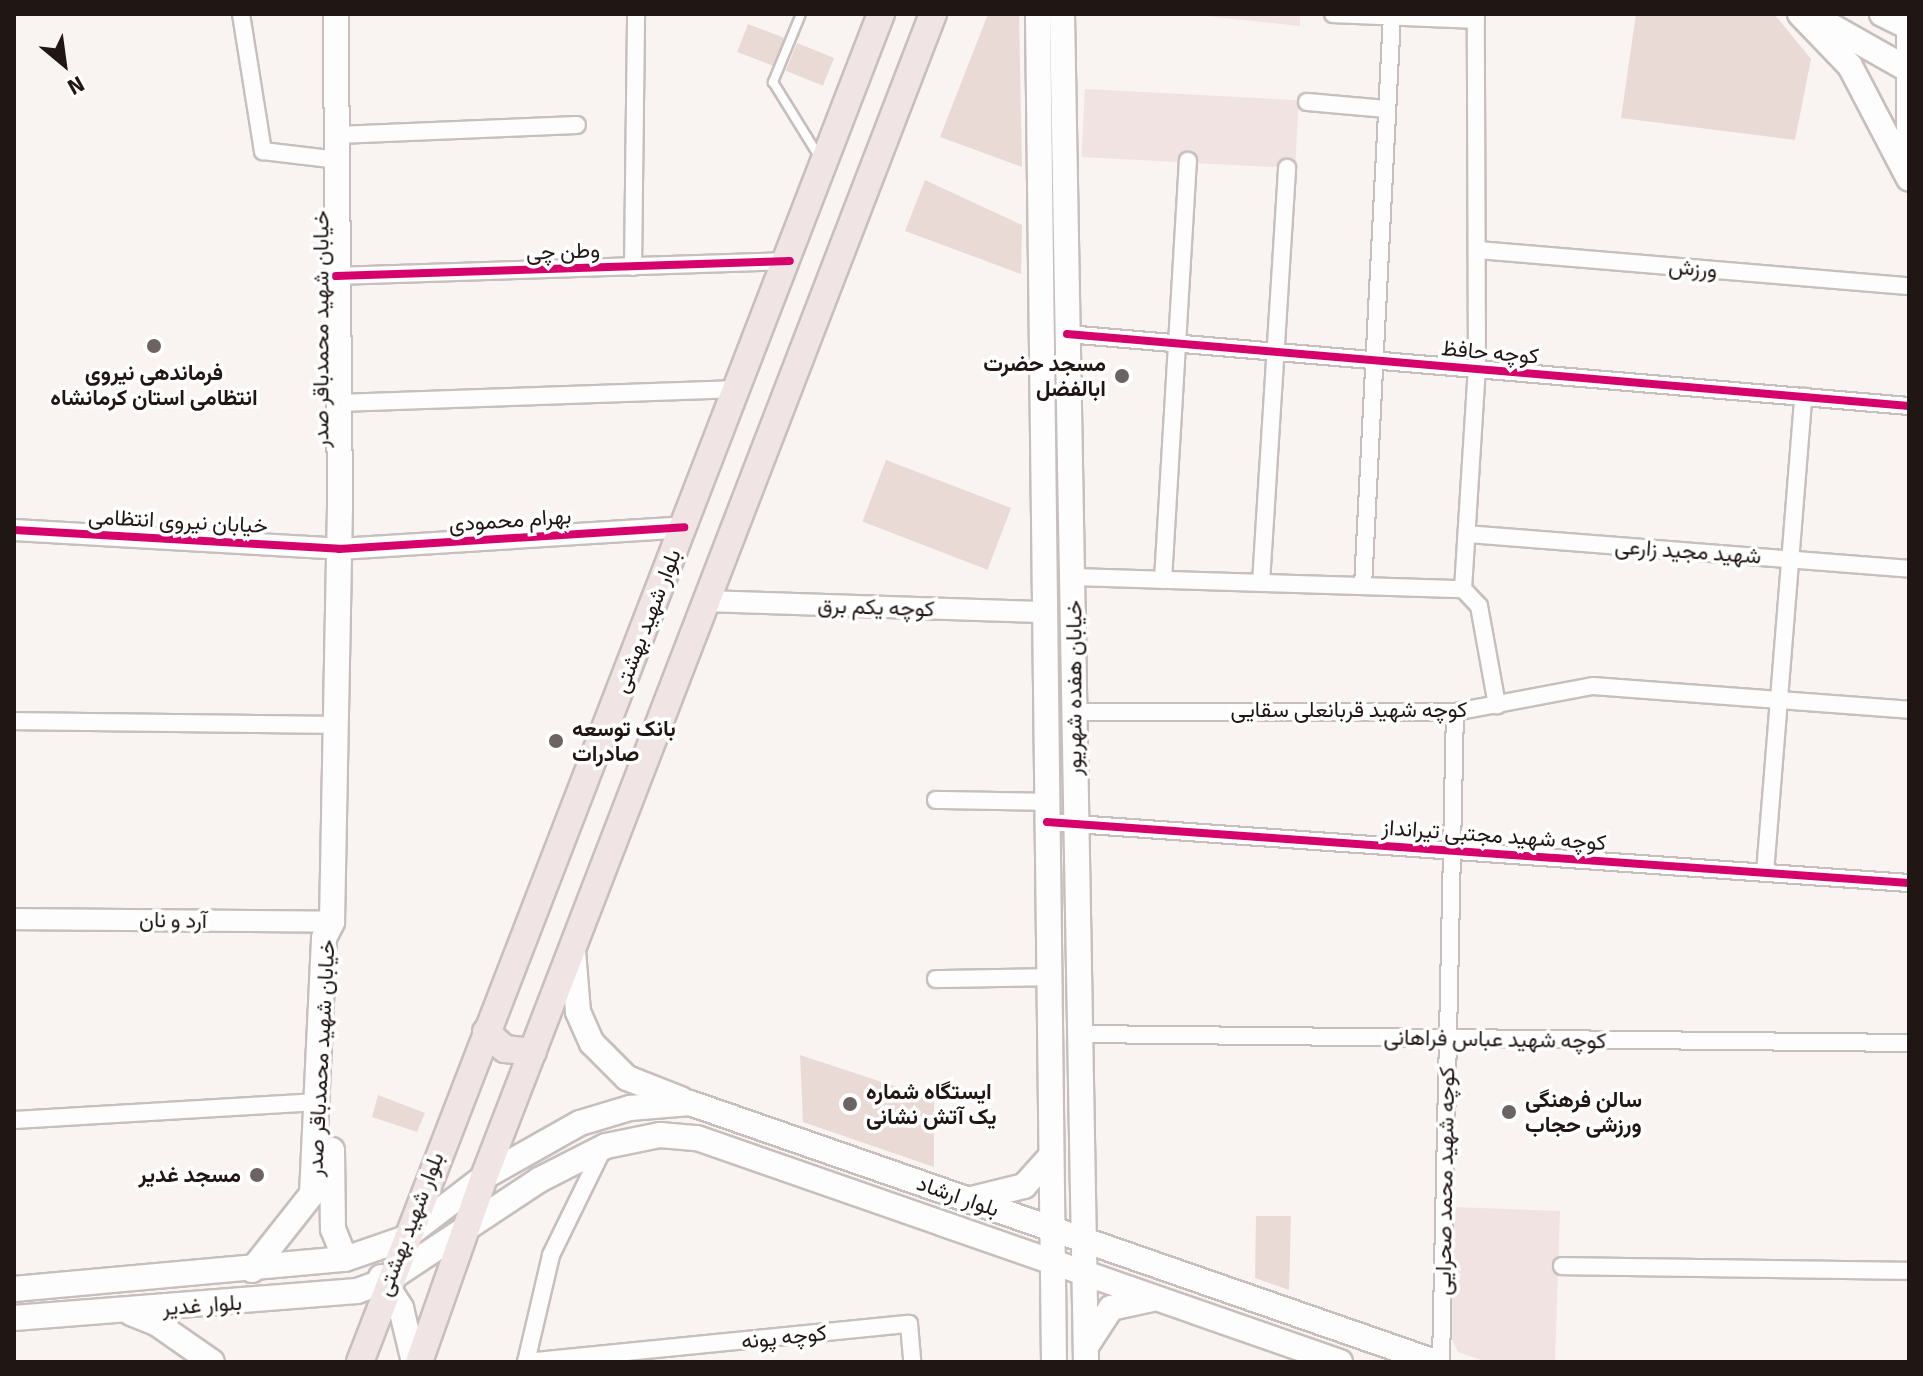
<!DOCTYPE html>
<meta charset="utf-8">
<style>
body{margin:0}
#map{position:relative;width:1923px;height:1376px;overflow:hidden;background:#f9f3f2;font-family:Signika,Vazirmatn,sans-serif}
div>[style]{position:absolute}
.built>*{inset:0;background:#f1e3e1;transform-origin:0 0}
.building>*{inset:0;background:#eadad6;transform-origin:0 0}
.roads{filter:drop-shadow(2px 0 #c6bfbd) drop-shadow(-2px 0 #c6bfbd) drop-shadow(0 2px #c6bfbd) drop-shadow(0 -2px #c6bfbd)}
.service>*{height:8px;margin:-4px;padding:0 4px;transform-origin:4px;border-radius:4px;background:#fefdfd}
.minor>*{height:16px;margin:-8px;padding:0 8px;transform-origin:8px;border-radius:8px;background:#fefdfd}
.tertiary>*{height:20px;margin:-10px;padding:0 10px;transform-origin:10px;border-radius:10px;background:#fefdfd}
.secondary>*{height:24px;margin:-12px;padding:0 12px;transform-origin:12px;border-radius:12px;background:#fefdfd}
.primary>*{height:26px;margin:-13px;padding:0 13px;transform-origin:13px;border-radius:13px;background:#f0e5e4}
.cycleway>*{height:8px;margin:-4px;padding:0 4px;transform-origin:4px;border-radius:4px;background:#d6006c}
.dots>*{width:22px;height:22px;translate:-50% -50%;box-sizing:border-box;border:4px solid #fff;border-radius:50%}
span{translate:-50% -50%;white-space:nowrap;text-align:center;line-height:1.15;-webkit-text-stroke:7px #fff;paint-order:stroke}
.street-label{font-size:22px;color:#201715}
.poi-label{font-size:22px;color:#201715;font-weight:700}
.right{translate:-100% -50%;text-align:right}
.left{translate:0 -50%;text-align:left}
.frame{position:absolute;inset:0;border:16px solid #201715;pointer-events:none}
.north{position:absolute;left:24px;top:24px;width:80px;height:80px;-webkit-text-stroke:6px #fff;paint-order:stroke;rotate:151deg;font-size:22px;font-weight:700;line-height:32px;text-align:center;color:#201715}
.north::after{content:'';display:block;margin:auto;width:28px;height:36px;background:#201715;clip-path:polygon(50% 0,100% 100%,50% 72%,0 100%)}
</style>
<div id="map">
<div class="built">
<i style="clip-path:polygon(1186px 14px,1300px 14px,1300px 26px)"></i>
<i style="left:1085px;top:89px;width:214px;height:68px;rotate:3deg"></i>
<i style="clip-path:polygon(1453px 1207px,1560px 1211px,1555px 1362px,1487px 1362px,1458px 1352px,1449px 1333px)"></i>
</div>
<div class="building">
<i style="clip-path:polygon(988px 14px,1019px 14px,1022px 167px,940px 137px)"></i>
<i style="clip-path:polygon(1636px 14px,1774px 14px,1811px 59px,1795px 140px,1621px 118px)"></i>
<i style="left:748px;top:24px;width:39px;height:30px;rotate:21deg"></i>
<i style="left:797px;top:43px;width:40px;height:30px;rotate:22deg"></i>
<i style="clip-path:polygon(925px 180px,1022px 225px,1021px 274px,905px 231px)"></i>
<i style="left:886px;top:460px;width:134px;height:66px;rotate:21deg"></i>
<i style="clip-path:polygon(800px 1055px,897px 1087px,897px 1095px,934px 1094px,934px 1167px,803px 1122px)"></i>
<i style="clip-path:polygon(378px 1095px,425px 1113px,417px 1132px,372px 1117px)"></i>
<i style="clip-path:polygon(1256px 1216px,1291px 1216px,1289px 1290px,1255px 1278px)"></i>
</div>
<div class="roads">
<div class="service">
<i style="left:801px;top:14px;width:74px;rotate:112.4deg"></i>
<i style="left:773px;top:82px;width:89px;rotate:58.3deg"></i>
</div>
<div class="minor">
<i style="left:241px;top:14px;width:139px;rotate:80.9deg"></i>
<i style="left:263px;top:151px;width:76px;rotate:6.8deg"></i>
<i style="left:1333px;top:14px;width:143px;rotate:2.4deg"></i>
<i style="left:1307px;top:102px;width:80px;rotate:5deg"></i>
<i style="left:338px;top:135px;width:239px;rotate:-2.4deg"></i>
<i style="left:1477px;top:250px;width:433px;rotate:4.8deg"></i>
<i style="left:633px;top:267px;width:253px;rotate:-89.3deg"></i>
<i style="left:336px;top:276px;width:454px;rotate:-1.9deg"></i>
<i style="left:1067px;top:334px;width:845px;rotate:4.89deg"></i>
<i style="left:340px;top:403px;width:398px;rotate:-2deg"></i>
<i style="left:1467px;top:534px;width:443px;rotate:4.5deg"></i>
<i style="left:1074px;top:577px;width:389px;rotate:1.8deg"></i>
<i style="left:1163px;top:580px;width:420px;rotate:-86.6deg"></i>
<i style="left:1261px;top:583px;width:416px;rotate:-86.4deg"></i>
<i style="left:1363px;top:586px;width:571px;rotate:-87.09deg"></i>
<i style="left:1463px;top:589px;width:220px;rotate:-86.4deg"></i>
<i style="left:1477px;top:369px;width:355px;rotate:-90.2deg"></i>
<i style="left:1463px;top:589px;width:23px;rotate:47deg"></i>
<i style="left:1479px;top:606px;width:101px;rotate:79.7deg"></i>
<i style="left:1074px;top:712px;width:381px"></i>
<i style="left:1455px;top:712px;width:140px;rotate:-10.7deg"></i>
<i style="left:1593px;top:686px;width:317px;rotate:4.3deg"></i>
<i style="left:14px;top:721px;width:319px;rotate:0.7deg"></i>
<i style="left:936px;top:800px;width:111px;rotate:1deg"></i>
<i style="left:1047px;top:822px;width:864px;rotate:4.05deg"></i>
<i style="left:1765px;top:873px;width:478px;rotate:-85.4deg"></i>
<i style="left:936px;top:979px;width:113px;rotate:-1deg"></i>
<i style="left:1080px;top:1034px;width:829px;rotate:0.62deg"></i>
<i style="left:14px;top:1120px;width:305px;rotate:-3.4deg"></i>
<i style="left:1562px;top:1266px;width:347px;rotate:0.8deg"></i>
<i style="left:526px;top:1362px;width:385px;rotate:-5.7deg"></i>
<i style="left:909px;top:1324px;width:38px;rotate:85deg"></i>
<i style="left:526px;top:1362px;width:110px;rotate:-76.8deg"></i>
<i style="left:551px;top:1255px;width:116px;rotate:-63.9deg"></i>
<i style="left:1441px;top:1362px;width:650px;rotate:-88.77deg"></i>
</div>
<div class="tertiary">
<i style="left:14px;top:530px;width:326px;rotate:3.3deg"></i>
<i style="left:339px;top:549px;width:346px;rotate:-3.6deg"></i>
<i style="left:707px;top:601px;width:338px;rotate:1.9deg"></i>
<i style="left:14px;top:919px;width:318px;rotate:0.5deg"></i>
</div>
<div class="secondary">
<i style="left:1038px;top:14px;width:1348px;rotate:89.32deg"></i>
<i style="left:1062px;top:14px;width:1348px;rotate:88.98deg"></i>
<i style="left:1800px;top:14px;width:72px;rotate:46.1deg"></i>
<i style="left:1850px;top:66px;width:127px;rotate:62.4deg"></i>
<i style="left:1882px;top:14px;width:30px;rotate:26deg"></i>
<i style="left:1909px;top:14px;width:130px;rotate:90deg"></i>
<i style="left:1817px;top:18px;width:106px;rotate:29.5deg"></i>
<i style="left:573px;top:951px;width:61px;rotate:85.3deg"></i>
<i style="left:578px;top:1012px;width:34px;rotate:66deg"></i>
<i style="left:592px;top:1043px;width:49px;rotate:45deg"></i>
<i style="left:627px;top:1078px;width:58px;rotate:21.3deg"></i>
<i style="left:332px;top:1150px;width:79px;rotate:89.3deg"></i>
<i style="left:333px;top:1229px;width:32px;rotate:68deg"></i>
<i style="left:972px;top:1199px;width:54px;rotate:-14deg"></i>
<i style="left:1024px;top:1186px;width:39px;rotate:-48deg"></i>
<i style="left:252px;top:1270px;width:97px;rotate:-51.7deg"></i>
<i style="left:312px;top:1194px;width:256px;rotate:-87.3deg"></i>
<i style="left:324px;top:938px;width:18px;rotate:-63deg"></i>
<i style="left:332px;top:922px;width:415px;rotate:-88.9deg"></i>
<i style="left:340px;top:507px;width:493px;rotate:-90.5deg"></i>
<i style="left:381px;top:1277px;width:37px;rotate:57deg"></i>
<i style="left:401px;top:1308px;width:56px;rotate:76.5deg"></i>
<i style="left:14px;top:1289px;width:332px;rotate:-5.2deg"></i>
<i style="left:345px;top:1259px;width:61px;rotate:-19deg"></i>
<i style="left:403px;top:1239px;width:102px;rotate:-37.4deg"></i>
<i style="left:484px;top:1177px;width:110px;rotate:-29.4deg"></i>
<i style="left:580px;top:1123px;width:52px;rotate:-16.7deg"></i>
<i style="left:630px;top:1108px;width:60px;rotate:-4.8deg"></i>
<i style="left:690px;top:1103px;width:789px;rotate:19.17deg"></i>
<i style="left:131px;top:1313px;width:27px;rotate:22deg"></i>
<i style="left:156px;top:1323px;width:68px;rotate:34.9deg"></i>
<i style="left:14px;top:1318px;width:344px;rotate:-4.5deg"></i>
<i style="left:357px;top:1291px;width:33px;rotate:-20deg"></i>
<i style="left:388px;top:1280px;width:181px;rotate:-33.5deg"></i>
<i style="left:539px;top:1180px;width:75px;rotate:-26.9deg"></i>
<i style="left:606px;top:1146px;width:55px;rotate:-11.5deg"></i>
<i style="left:660px;top:1135px;width:37px;rotate:5deg"></i>
<i style="left:697px;top:1138px;width:681px;rotate:19.21deg"></i>
<i style="left:1087px;top:1345px;width:44px;rotate:-57deg"></i>
<i style="left:1111px;top:1308px;width:42px;rotate:-12.4deg"></i>
</div>
<div class="primary">
<i style="left:486px;top:1032px;width:25px;rotate:42deg"></i>
<i style="left:505px;top:1049px;width:28px;rotate:6deg"></i>
<i style="left:360px;top:1362px;width:1445px;rotate:-68.87deg"></i>
<i style="left:419px;top:1362px;width:196px;rotate:-70.6deg"></i>
<i style="left:484px;top:1177px;width:1247px;rotate:-68.89deg"></i>
</div>
</div>
<div class="cycleway">
<i style="left:336px;top:276px;width:454px;rotate:-1.9deg"></i>
<i style="left:1067px;top:334px;width:845px;rotate:4.89deg"></i>
<i style="left:14px;top:530px;width:326px;rotate:3.3deg"></i>
<i style="left:339px;top:549px;width:346px;rotate:-3.6deg"></i>
<i style="left:1047px;top:822px;width:864px;rotate:4.05deg"></i>
</div>
<div class="dots">
<i style="left:154px;top:346px;background:#6c6462"></i>
<i style="left:1122px;top:376px;background:#6c6462"></i>
<i style="left:556px;top:741px;background:#6c6462"></i>
<i style="left:850px;top:1104px;background:#6c6462"></i>
<i style="left:1509px;top:1112px;background:#6c6462"></i>
<i style="left:257px;top:1175px;background:#6c6462"></i>
</div>
<div class="street-label">
<span style="left:563px;top:251px;rotate:-2deg">وطن چی</span>
<span style="left:1693px;top:268px;rotate:5deg">ورزش</span>
<span style="left:321px;top:329px;rotate:-90deg">خیابان شهید محمدباقر صدر</span>
<span style="left:1490px;top:352px;rotate:5deg">کوچه حافظ</span>
<span style="left:510px;top:520px;rotate:-4deg">بهرام محمودی</span>
<span style="left:178px;top:521px;rotate:3deg">خیابان نیروی انتظامی</span>
<span style="left:1688px;top:551px;rotate:4deg">شهید مجید زارعی</span>
<span style="left:876px;top:607px;rotate:2deg">کوچه یکم برق</span>
<span style="left:647px;top:621px;rotate:-69deg">بلوار شهید بهشتی</span>
<span style="left:1074px;top:688px;rotate:-90deg">خیابان هفده شهریور</span>
<span style="left:1349px;top:710px">کوچه شهید قربانعلی سقایی</span>
<span style="left:1494px;top:835px;rotate:4deg">کوچه شهید مجتبی تیرانداز</span>
<span style="left:173px;top:920px;rotate:1deg">آرد و نان</span>
<span style="left:1495px;top:1039px;rotate:1deg">کوچه شهید عباس فراهانی</span>
<span style="left:321px;top:1058px;rotate:-87deg">خیابان شهید محمدباقر صدر</span>
<span style="left:1445px;top:1181px;rotate:-89deg">کوچه شهید محمد صحرایی</span>
<span style="left:958px;top:1196px;rotate:19deg">بلوار ارشاد</span>
<span style="left:410px;top:1224px;rotate:-69deg">بلوار شهید بهشتی</span>
<span style="left:202px;top:1305px;rotate:-4deg">بلوار غدیر</span>
<span style="left:784px;top:1337px;rotate:-6deg">کوچه پونه</span>
</div>
<div class="poi-label">
<span class="right" style="left:1106px;top:376px">مسجد حضرت<br>ابالفضل</span>
<span style="left:154px;top:385px">فرماندهی نیروی<br>انتظامی استان کرمانشاه</span>
<span class="left" style="left:572px;top:741px">بانک توسعه<br>صادرات</span>
<span class="left" style="left:866px;top:1104px">ایستگاه شماره<br>یک آتش نشانی</span>
<span class="left" style="left:1525px;top:1112px">سالن فرهنگی<br>ورزشی حجاب</span>
<span class="right" style="left:241px;top:1175px">مسجد غدیر</span>
</div>
<div class="frame"></div>
<div class="north">N</div>
</div>
